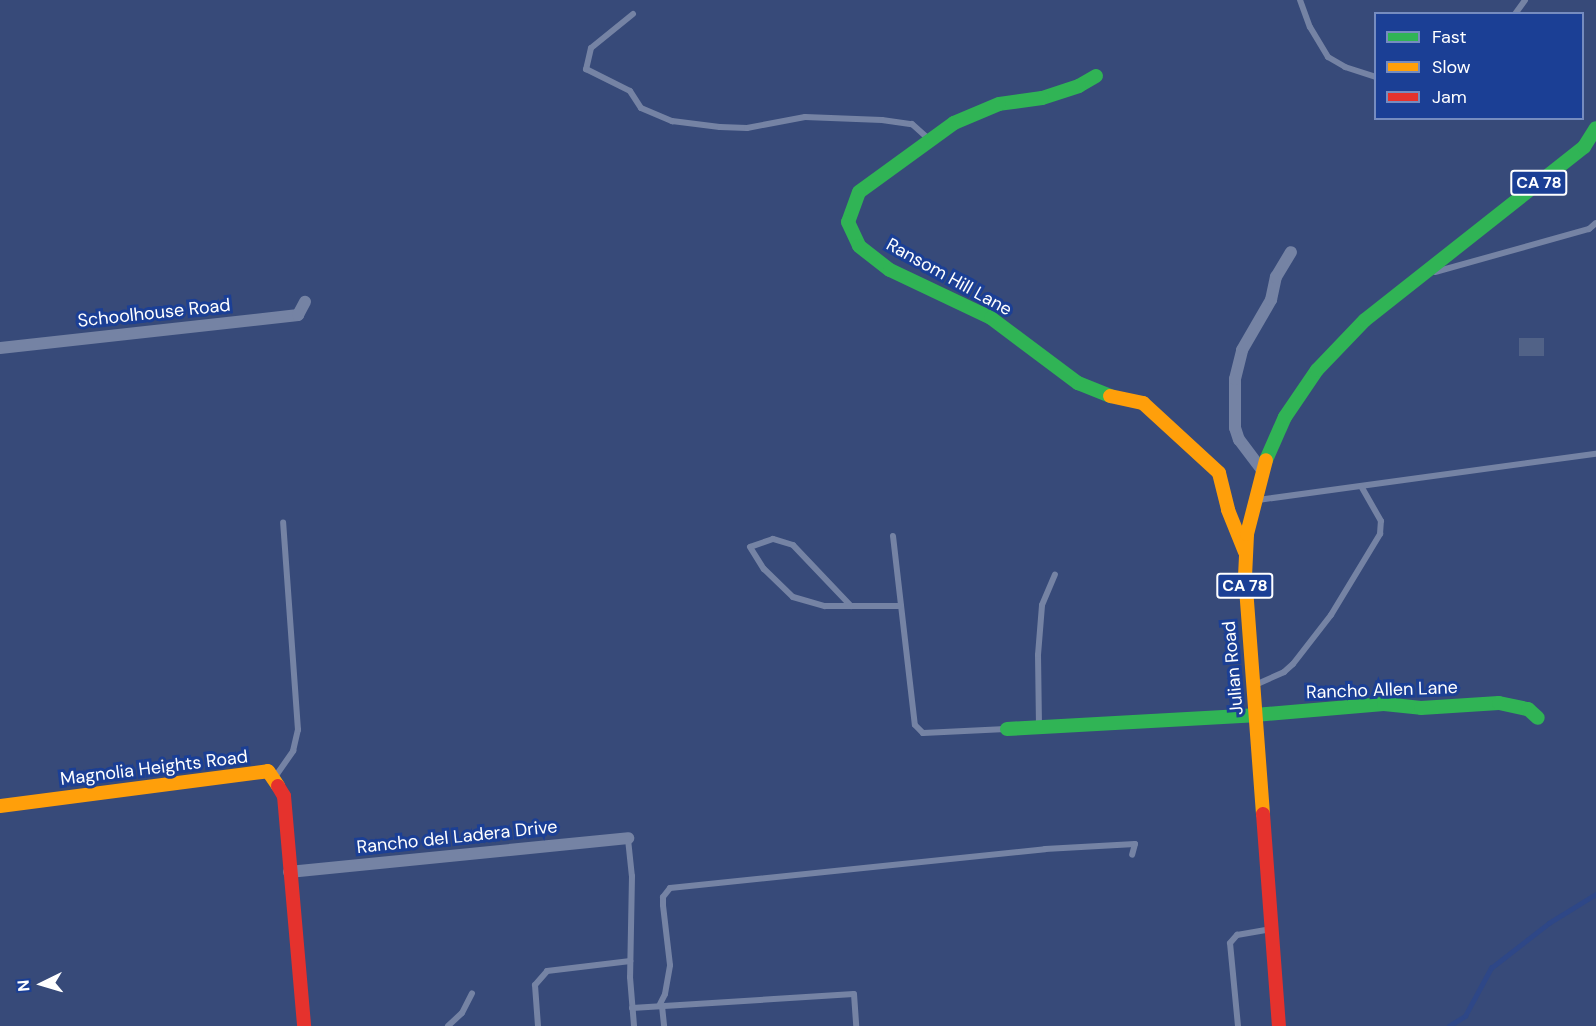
<!DOCTYPE html>
<style>
body{margin:0}
#map{position:relative;width:1596px;height:1026px;overflow:hidden;background:#374a79;font-family:"DM Sans",sans-serif}
div>[style]{position:absolute}
.stream>*{height:4.5px;margin:-2.25px;padding:0 2.25px;transform-origin:2.25px;border-radius:2.25px;background:#2e4787}
.building>*{inset:0;background:#516287;transform-origin:0 0}
.lane>*{height:6px;margin:-3px;padding:0 3px;transform-origin:3px;border-radius:3px;background:#7583a4}
.street>*{height:12px;margin:-6px;padding:0 6px;transform-origin:6px;border-radius:6px;background:#7583a4}
.fast>*{height:14px;margin:-7px;padding:0 7px;transform-origin:7px;border-radius:7px;background:#30b455}
.slow>*{height:14px;margin:-7px;padding:0 7px;transform-origin:7px;border-radius:7px;background:#ff9f0a}
.jam>*{height:14px;margin:-7px;padding:0 7px;transform-origin:7px;border-radius:7px;background:#e5322d}
span{translate:-50% -50%;white-space:nowrap;text-align:center;line-height:1.15;-webkit-text-stroke:6px #1b3f95;paint-order:stroke}
.shield-label span{padding:2px 4px;background:#1b3f95;border:2px solid;border-radius:4px;-webkit-text-stroke-width:0}
.shield-label{font-size:16px;color:#fff;font-weight:700}
.street-label{font-size:18px;color:#fff}
.legend{position:absolute;left:1374px;top:12px;width:210px;height:108px;box-sizing:border-box;background:#1b3f95;border:2px solid #768cbf;margin:0;padding:8px 10px;list-style:none;font-size:18px;color:#fff}
.legend li{display:flex;align-items:center;gap:12px;height:30px}
.legend b{width:30px;border:2px solid #768cbf}
.north{position:absolute;left:12px;top:954px;width:60px;height:60px;-webkit-text-stroke:4px #1b3f95;paint-order:stroke;rotate:265deg;font-size:16px;font-weight:700;line-height:24px;text-align:center;color:#fff}
.north::after{content:'';display:block;margin:auto;width:21px;height:27px;background:#fff;clip-path:polygon(50% 0,100% 100%,50% 72%,0 100%)}
</style>
<div id="map">
<div class="stream">
<i style="left:1449px;top:1026px;width:19px;rotate:-32deg"></i>
<i style="left:1465px;top:1016px;width:55px;rotate:-61.6deg"></i>
<i style="left:1491px;top:968px;width:73px;rotate:-37.8deg"></i>
<i style="left:1549px;top:923px;width:55px;rotate:-31.7deg"></i>
</div>
<div class="building">
<i style="left:1519px;top:338px;width:25px;height:18px"></i>
</div>
<div class="lane">
<i style="left:1300px;top:0;width:29px;rotate:70deg"></i>
<i style="left:1310px;top:27px;width:35px;rotate:59deg"></i>
<i style="left:1328px;top:57px;width:20px;rotate:30deg"></i>
<i style="left:1345px;top:67px;width:33px;rotate:18deg"></i>
<i style="left:633px;top:14px;width:54px;rotate:141deg"></i>
<i style="left:591px;top:48px;width:22px;rotate:103deg"></i>
<i style="left:586px;top:69px;width:49px;rotate:26.6deg"></i>
<i style="left:630px;top:91px;width:20px;rotate:57deg"></i>
<i style="left:641px;top:108px;width:34px;rotate:23deg"></i>
<i style="left:672px;top:121px;width:48px;rotate:7.1deg"></i>
<i style="left:720px;top:127px;width:27px;rotate:2deg"></i>
<i style="left:747px;top:128px;width:59px;rotate:-10.7deg"></i>
<i style="left:805px;top:117px;width:77px;rotate:2.2deg"></i>
<i style="left:882px;top:120px;width:30px;rotate:8deg"></i>
<i style="left:912px;top:124px;width:24px;rotate:42deg"></i>
<i style="left:1515px;top:14px;width:17px;rotate:-54deg"></i>
<i style="left:1435px;top:272px;width:160px;rotate:-15.6deg"></i>
<i style="left:1589px;top:229px;width:9px;rotate:-41deg"></i>
<i style="left:1258px;top:500px;width:341px;rotate:-7.8deg"></i>
<i style="left:893px;top:536px;width:190px;rotate:83.4deg"></i>
<i style="left:915px;top:725px;width:11px;rotate:45deg"></i>
<i style="left:923px;top:733px;width:83px;rotate:-2.8deg"></i>
<i style="left:851px;top:606px;width:84px;rotate:-133.6deg"></i>
<i style="left:793px;top:545px;width:21px;rotate:-163deg"></i>
<i style="left:773px;top:539px;width:24px;rotate:161deg"></i>
<i style="left:750px;top:547px;width:26px;rotate:58deg"></i>
<i style="left:764px;top:569px;width:40px;rotate:44deg"></i>
<i style="left:793px;top:597px;width:33px;rotate:16deg"></i>
<i style="left:825px;top:606px;width:76px"></i>
<i style="left:1255px;top:685px;width:32px;rotate:-24deg"></i>
<i style="left:1284px;top:672px;width:12px;rotate:-42deg"></i>
<i style="left:1293px;top:664px;width:62px;rotate:-52.2deg"></i>
<i style="left:1331px;top:615px;width:95px;rotate:-58.8deg"></i>
<i style="left:1380px;top:534px;width:13px;rotate:-86deg"></i>
<i style="left:1381px;top:521px;width:40px;rotate:-119.7deg"></i>
<i style="left:1039px;top:726px;width:71px;rotate:-90.8deg"></i>
<i style="left:1038px;top:655px;width:50px;rotate:-85.4deg"></i>
<i style="left:1042px;top:605px;width:33px;rotate:-67deg"></i>
<i style="left:275px;top:777px;width:32px;rotate:-55deg"></i>
<i style="left:293px;top:751px;width:22px;rotate:-77deg"></i>
<i style="left:298px;top:730px;width:208px;rotate:-94.1deg"></i>
<i style="left:628px;top:839px;width:37px;rotate:84deg"></i>
<i style="left:632px;top:876px;width:101px;rotate:91.1deg"></i>
<i style="left:630px;top:977px;width:49px;rotate:85.3deg"></i>
<i style="left:659px;top:1006px;width:13px;rotate:-63deg"></i>
<i style="left:665px;top:994px;width:29px;rotate:-80deg"></i>
<i style="left:670px;top:965px;width:60px;rotate:-96.7deg"></i>
<i style="left:663px;top:905px;width:8px;rotate:-90deg"></i>
<i style="left:663px;top:897px;width:11px;rotate:-52deg"></i>
<i style="left:670px;top:888px;width:377px;rotate:-5.9deg"></i>
<i style="left:1045px;top:849px;width:90px;rotate:-3.2deg"></i>
<i style="left:1135px;top:844px;width:11px;rotate:105deg"></i>
<i style="left:662px;top:1006px;width:20px;rotate:84deg"></i>
<i style="left:632px;top:1008px;width:222px;rotate:-3.6deg"></i>
<i style="left:854px;top:994px;width:32px;rotate:86deg"></i>
<i style="left:448px;top:1026px;width:19px;rotate:-43deg"></i>
<i style="left:462px;top:1013px;width:22px;rotate:-63deg"></i>
<i style="left:538px;top:1026px;width:41px;rotate:-94.2deg"></i>
<i style="left:535px;top:985px;width:18px;rotate:-49deg"></i>
<i style="left:547px;top:971px;width:84px;rotate:-6.9deg"></i>
<i style="left:1238px;top:1026px;width:83px;rotate:-95.5deg"></i>
<i style="left:1230px;top:943px;width:11px;rotate:-49deg"></i>
<i style="left:1237px;top:935px;width:35px;rotate:-10deg"></i>
</div>
<div class="street">
<i style="left:0;top:348px;width:300px;rotate:-6.3deg"></i>
<i style="left:298px;top:315px;width:15px;rotate:-62deg"></i>
<i style="left:1262px;top:470px;width:38px;rotate:-127deg"></i>
<i style="left:1239px;top:440px;width:13px;rotate:-108deg"></i>
<i style="left:1235px;top:428px;width:49px;rotate:-90deg"></i>
<i style="left:1235px;top:379px;width:30px;rotate:-76deg"></i>
<i style="left:1242px;top:350px;width:58px;rotate:-59.9deg"></i>
<i style="left:1271px;top:300px;width:24px;rotate:-78deg"></i>
<i style="left:1276px;top:277px;width:29px;rotate:-59deg"></i>
<i style="left:289px;top:872px;width:341px;rotate:-5.7deg"></i>
</div>
<div class="fast">
<i style="left:1096px;top:76px;width:20px;rotate:150deg"></i>
<i style="left:1079px;top:86px;width:39px;rotate:162deg"></i>
<i style="left:1042px;top:98px;width:43px;rotate:172.1deg"></i>
<i style="left:999px;top:104px;width:49px;rotate:157.1deg"></i>
<i style="left:954px;top:123px;width:117px;rotate:144deg"></i>
<i style="left:859px;top:192px;width:32px;rotate:110deg"></i>
<i style="left:848px;top:222px;width:26px;rotate:65deg"></i>
<i style="left:859px;top:246px;width:39px;rotate:38deg"></i>
<i style="left:890px;top:270px;width:112px;rotate:25.4deg"></i>
<i style="left:991px;top:318px;width:109px;rotate:36.8deg"></i>
<i style="left:1078px;top:383px;width:35px;rotate:22deg"></i>
<i style="left:1266px;top:460px;width:47px;rotate:-66.2deg"></i>
<i style="left:1285px;top:417px;width:57px;rotate:-55.8deg"></i>
<i style="left:1317px;top:370px;width:69px;rotate:-46.2deg"></i>
<i style="left:1365px;top:320px;width:279px;rotate:-38.3deg"></i>
<i style="left:1584px;top:147px;width:22px;rotate:-58deg"></i>
<i style="left:1007px;top:729px;width:248px;rotate:-3.2deg"></i>
<i style="left:1255px;top:715px;width:129px;rotate:-4.9deg"></i>
<i style="left:1384px;top:704px;width:37px;rotate:6deg"></i>
<i style="left:1421px;top:708px;width:78px;rotate:-3.7deg"></i>
<i style="left:1499px;top:703px;width:30px;rotate:12deg"></i>
<i style="left:1528px;top:709px;width:13px;rotate:42deg"></i>
</div>
<div class="slow">
<i style="left:1110px;top:396px;width:34px;rotate:12deg"></i>
<i style="left:1143px;top:403px;width:103px;rotate:42.6deg"></i>
<i style="left:1219px;top:473px;width:38px;rotate:76deg"></i>
<i style="left:1228px;top:510px;width:45px;rotate:68deg"></i>
<i style="left:0;top:806px;width:270px;rotate:-7.4deg"></i>
<i style="left:268px;top:771px;width:18px;rotate:56deg"></i>
<i style="left:1263px;top:814px;width:238px;rotate:-94.3deg"></i>
<i style="left:1245px;top:577px;width:43px;rotate:-87.3deg"></i>
<i style="left:1247px;top:534px;width:76px;rotate:-75.6deg"></i>
</div>
<div class="jam">
<i style="left:278px;top:786px;width:12px;rotate:59deg"></i>
<i style="left:284px;top:796px;width:231px;rotate:85deg"></i>
<i style="left:1263px;top:814px;width:213px;rotate:85.7deg"></i>
</div>
<div class="shield-label">
<span style="left:1539px;top:183px">CA 78</span>
<span style="left:1245px;top:586px">CA 78</span>
</div>
<div class="street-label">
<span style="left:949px;top:277px;rotate:29deg">Ransom Hill Lane</span>
<span style="left:154px;top:313px;rotate:-6deg">Schoolhouse Road</span>
<span style="left:1233px;top:668px;rotate:-95deg">Julian Road</span>
<span style="left:1382px;top:690px;rotate:-2deg">Rancho Allen Lane</span>
<span style="left:154px;top:768px;rotate:-7deg">Magnolia Heights Road</span>
<span style="left:457px;top:837px;rotate:-6deg">Rancho del Ladera Drive</span>
</div>
<ul class="legend">
<li><b style="height:8px;background:#30b455"></b>Fast</li>
<li><b style="height:8px;background:#ff9f0a"></b>Slow</li>
<li><b style="height:8px;background:#e5322d"></b>Jam</li>
</ul>
<div class="north">N</div>
</div>
